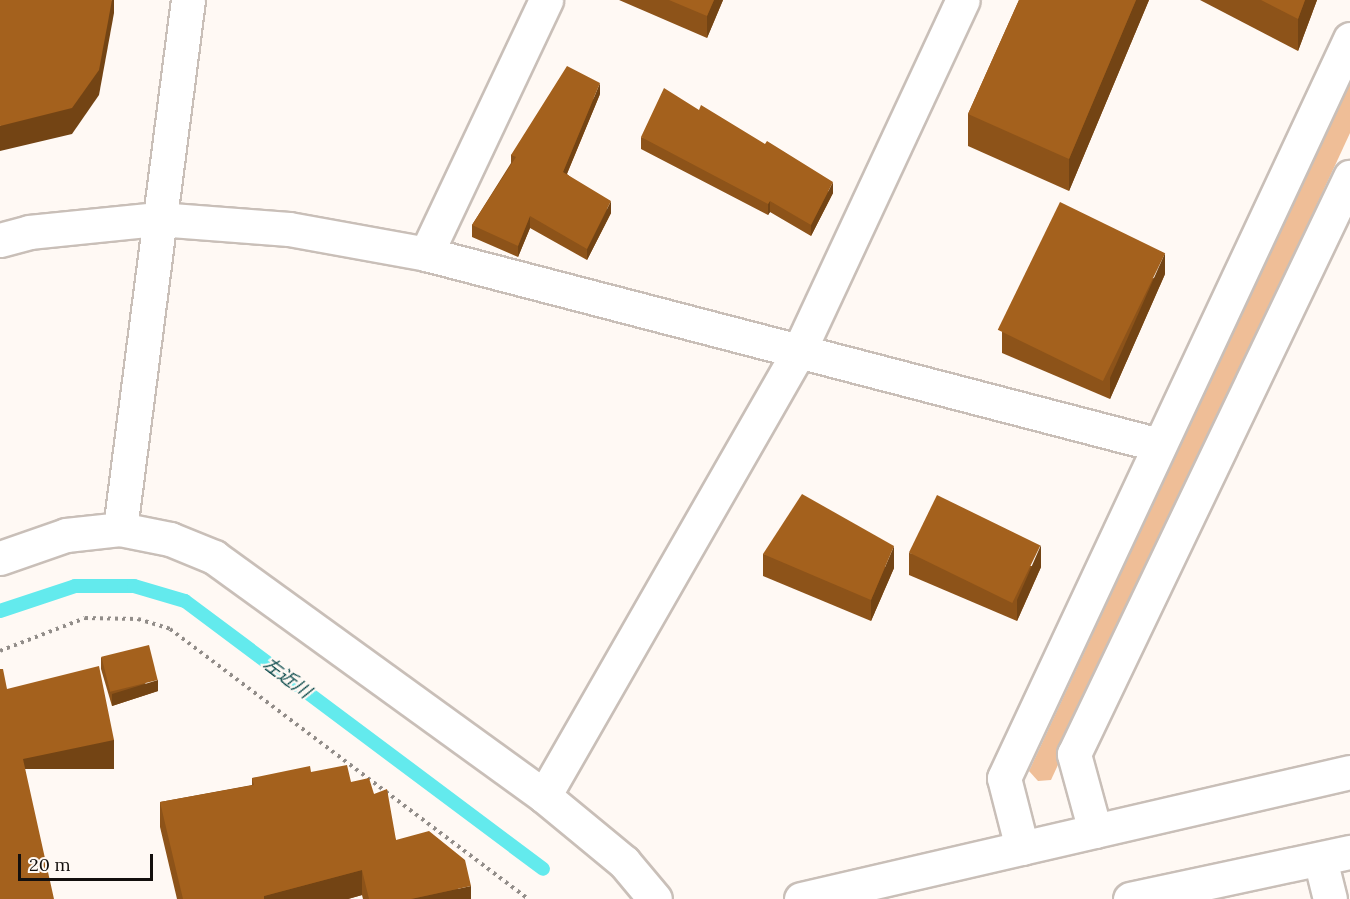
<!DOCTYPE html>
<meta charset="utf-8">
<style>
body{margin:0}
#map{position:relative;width:1350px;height:899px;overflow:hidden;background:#fff9f4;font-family:Lora,"Noto Sans JP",serif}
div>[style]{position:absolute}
.green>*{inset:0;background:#efbe97}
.stream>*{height:14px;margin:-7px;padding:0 7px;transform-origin:7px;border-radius:7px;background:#63eaed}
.path>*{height:4px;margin-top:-2px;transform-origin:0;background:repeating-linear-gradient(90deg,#928d89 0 3px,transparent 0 7.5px)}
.roads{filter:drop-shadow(2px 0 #c9bfb8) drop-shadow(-2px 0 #c9bfb8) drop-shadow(0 2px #c9bfb8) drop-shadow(0 -2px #c9bfb8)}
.minor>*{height:33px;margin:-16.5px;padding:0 16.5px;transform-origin:16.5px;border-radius:16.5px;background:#fff}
.wall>*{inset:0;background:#8d5319}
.shaded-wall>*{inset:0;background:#734414;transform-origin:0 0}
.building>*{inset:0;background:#a4611d;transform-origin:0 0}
span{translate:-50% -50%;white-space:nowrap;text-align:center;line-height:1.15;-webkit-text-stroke:4.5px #fff9f4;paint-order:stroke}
.water-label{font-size:18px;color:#084849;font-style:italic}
.scale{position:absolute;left:18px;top:854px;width:135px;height:27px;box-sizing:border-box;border:3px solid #130f0d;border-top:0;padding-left:8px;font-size:18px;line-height:21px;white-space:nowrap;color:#130f0d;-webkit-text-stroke:4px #fff9f4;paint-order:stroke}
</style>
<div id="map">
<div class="green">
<i style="clip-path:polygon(1350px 81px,1350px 133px,1051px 780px,1038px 781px,1029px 771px)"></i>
</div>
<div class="stream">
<i style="left:0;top:611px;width:79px;rotate:-18.4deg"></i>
<i style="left:75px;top:586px;width:59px"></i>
<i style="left:134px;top:586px;width:53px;rotate:16.4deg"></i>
<i style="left:185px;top:601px;width:447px;rotate:36.8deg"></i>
</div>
<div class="path">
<i style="left:0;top:651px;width:91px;rotate:-21.2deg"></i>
<i style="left:85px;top:618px;width:53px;rotate:1.1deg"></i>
<i style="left:138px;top:619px;width:34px;rotate:17deg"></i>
<i style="left:170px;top:629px;width:448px;rotate:37deg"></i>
</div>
<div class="roads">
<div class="minor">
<i style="left:0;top:240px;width:30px;rotate:-15deg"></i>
<i style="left:29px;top:232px;width:130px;rotate:-5.8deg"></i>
<i style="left:158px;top:219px;width:131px;rotate:4.4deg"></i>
<i style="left:289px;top:229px;width:139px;rotate:10.3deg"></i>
<i style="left:426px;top:254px;width:757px;rotate:14.6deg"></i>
<i style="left:426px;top:254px;width:281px;rotate:-64.7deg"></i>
<i style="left:120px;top:529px;width:533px;rotate:-82.68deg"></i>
<i style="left:0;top:558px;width:70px;rotate:-19.2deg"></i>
<i style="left:66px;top:535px;width:54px;rotate:-6.3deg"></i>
<i style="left:120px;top:529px;width:51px;rotate:11.3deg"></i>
<i style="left:170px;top:539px;width:48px;rotate:22.2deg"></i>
<i style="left:214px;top:557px;width:407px;rotate:35.9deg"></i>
<i style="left:544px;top:796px;width:104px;rotate:39.5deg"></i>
<i style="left:624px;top:862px;width:48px;rotate:50deg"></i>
<i style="left:544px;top:796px;width:513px;rotate:-60.19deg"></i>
<i style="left:799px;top:351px;width:387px;rotate:-65deg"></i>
<i style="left:1095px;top:831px;width:80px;rotate:-105.3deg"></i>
<i style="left:1074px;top:754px;width:640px;rotate:-64.44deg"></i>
<i style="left:1022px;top:848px;width:72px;rotate:-104.4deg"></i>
<i style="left:1004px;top:778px;width:816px;rotate:-64.91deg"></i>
<i style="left:1320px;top:859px;width:41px;rotate:76deg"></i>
<i style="left:801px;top:899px;width:563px;rotate:-13.03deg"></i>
<i style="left:1130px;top:899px;width:225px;rotate:-12.1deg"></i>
</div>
</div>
<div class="wall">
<i style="clip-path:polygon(619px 0,723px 0,707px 38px)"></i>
<i style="clip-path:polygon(1019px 0,1149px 0,1069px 191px,968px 146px,968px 114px)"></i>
<i style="clip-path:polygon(1200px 0,1317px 0,1298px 51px)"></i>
<i style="clip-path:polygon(600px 94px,567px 174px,611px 213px,587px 260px,530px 228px,518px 257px,472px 237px,472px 225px,511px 163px,511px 155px)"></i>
<i style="clip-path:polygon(641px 137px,833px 193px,811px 236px,770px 212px,768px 215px,641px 149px)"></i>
<i style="clip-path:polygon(1165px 274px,1110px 399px,1002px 353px,1002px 332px)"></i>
<i style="clip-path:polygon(909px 553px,1041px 567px,1017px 621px,909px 575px)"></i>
<i style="clip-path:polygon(763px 554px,894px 568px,871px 621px,763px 576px)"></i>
<i style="clip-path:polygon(101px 657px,158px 691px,112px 706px,101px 669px)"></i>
<i style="clip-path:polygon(311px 772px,351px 782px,374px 794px,396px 840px,471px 899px,363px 899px,362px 895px,348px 899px,177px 899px,160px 827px,160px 802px,252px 785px,252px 778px)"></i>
</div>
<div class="shaded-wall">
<i style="clip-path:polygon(112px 0,114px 0,114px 13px,99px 95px,72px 134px,0 151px,0 126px)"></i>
<i style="clip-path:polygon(714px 0,723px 0,707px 38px,707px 16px)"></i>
<i style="clip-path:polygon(1136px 0,1149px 0,1069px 191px,1069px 159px)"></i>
<i style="clip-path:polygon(1305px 0,1317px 0,1298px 51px,1298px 19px)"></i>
<i style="clip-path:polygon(600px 83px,600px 94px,563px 183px,563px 172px)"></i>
<i style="clip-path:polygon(833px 182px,833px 193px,811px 236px,811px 225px)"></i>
<i style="clip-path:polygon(611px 201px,611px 213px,587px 260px,587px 249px)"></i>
<i style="clip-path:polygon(770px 201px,770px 212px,768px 215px,768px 204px)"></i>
<i style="clip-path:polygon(530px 216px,530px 228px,518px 257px,518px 246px)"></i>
<i style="clip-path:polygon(1165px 253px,1165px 274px,1110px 399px,1110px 378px)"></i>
<i style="clip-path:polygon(1041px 545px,1041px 567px,1017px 621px,1017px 600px)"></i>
<i style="clip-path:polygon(894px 546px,894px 568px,871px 621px,871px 600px)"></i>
<i style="clip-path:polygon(158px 680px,158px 691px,112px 706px,112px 694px)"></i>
<i style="left:114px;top:740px;width:29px;height:93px;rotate:90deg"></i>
<i style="clip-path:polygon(362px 870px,362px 895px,348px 899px,264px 899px,264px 896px)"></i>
<i style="clip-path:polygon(471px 886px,471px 899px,411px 899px)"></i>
</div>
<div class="building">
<i style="clip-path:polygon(0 0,112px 0,99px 70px,72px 108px,0 126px)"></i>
<i style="clip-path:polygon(669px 0,714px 0,707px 16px)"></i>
<i style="clip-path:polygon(1019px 0,1136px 0,1069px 159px,968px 114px)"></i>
<i style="clip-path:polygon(1261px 0,1305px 0,1298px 19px)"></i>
<i style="clip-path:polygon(567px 66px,600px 83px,563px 172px,611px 201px,587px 249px,530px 216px,518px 246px,472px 225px,516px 157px,511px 155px)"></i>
<i style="clip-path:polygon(664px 88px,699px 110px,701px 105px,765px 144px,767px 141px,833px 182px,811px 225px,770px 201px,768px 204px,641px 137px)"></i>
<i style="left:1060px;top:202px;width:117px;height:142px;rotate:26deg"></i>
<i style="clip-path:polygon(802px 494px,894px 546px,871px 600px,763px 554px)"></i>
<i style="left:937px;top:495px;width:115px;height:64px;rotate:26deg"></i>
<i style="left:149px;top:645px;width:36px;height:49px;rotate:76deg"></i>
<i style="clip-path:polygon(99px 666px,114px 740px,23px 759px,54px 899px,0 899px,0 669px,3px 669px,7px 689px)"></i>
<i style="clip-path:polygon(347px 765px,351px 782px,369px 778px,374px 794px,387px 789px,396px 840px,429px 831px,465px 860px,471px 886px,411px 899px,369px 899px,362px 870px,264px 896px,264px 899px,183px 899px,160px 802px,254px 785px,252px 778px,310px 766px,311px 772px)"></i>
</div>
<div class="water-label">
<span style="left:287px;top:678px;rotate:37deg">左近川</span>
</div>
<div class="scale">20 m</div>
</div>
